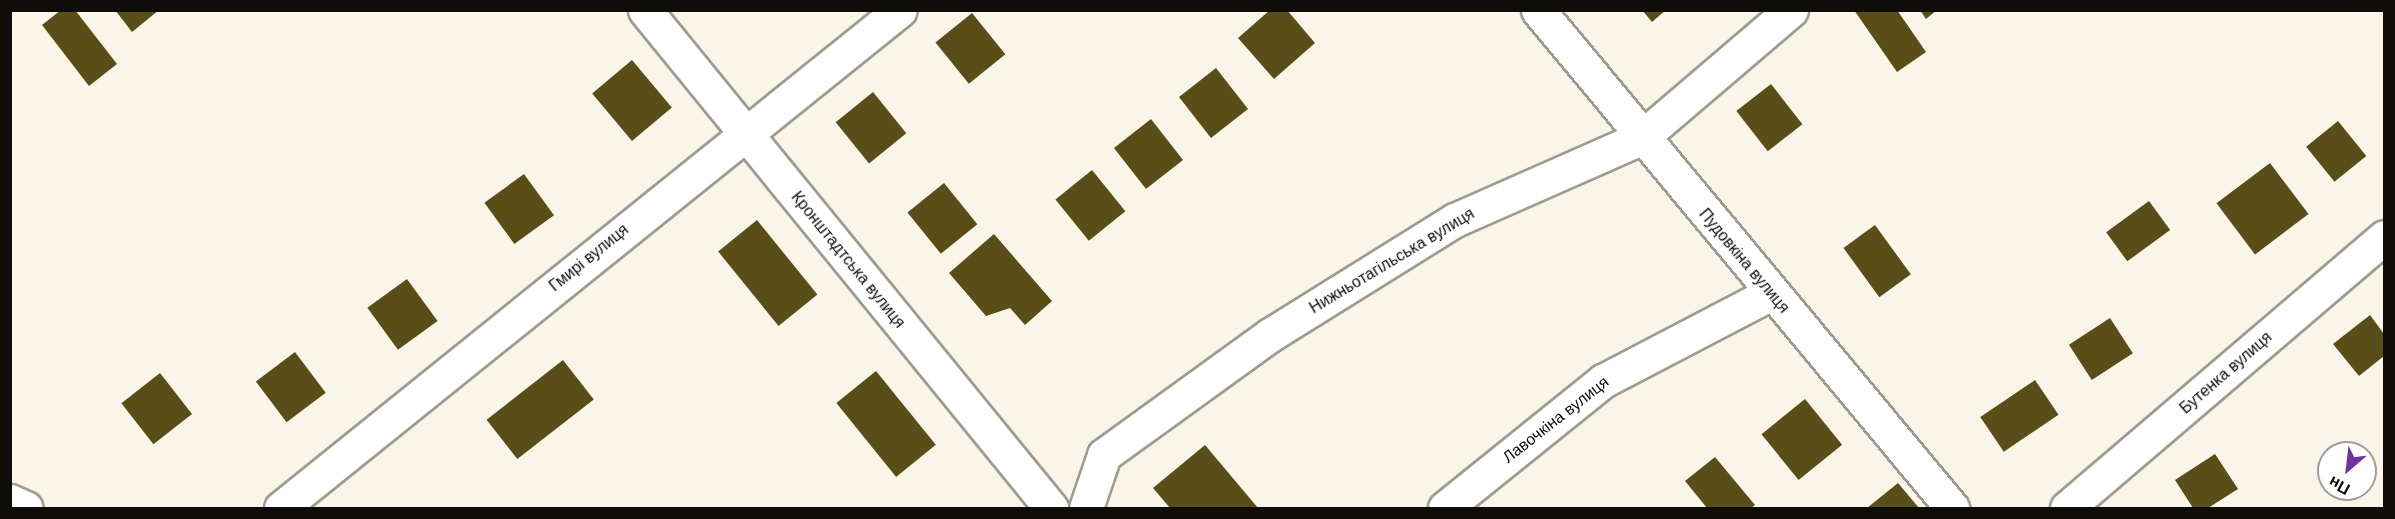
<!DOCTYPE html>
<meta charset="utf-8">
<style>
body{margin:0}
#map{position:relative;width:2395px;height:519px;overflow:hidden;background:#f9f6e9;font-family:Arial,sans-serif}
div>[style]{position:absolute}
.building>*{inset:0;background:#5a4e18;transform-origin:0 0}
.roads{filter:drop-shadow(2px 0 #9e9b8f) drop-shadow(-2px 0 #9e9b8f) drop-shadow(0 2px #9e9b8f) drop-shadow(0 -2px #9e9b8f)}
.minor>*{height:33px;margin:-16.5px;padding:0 16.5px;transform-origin:16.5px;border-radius:16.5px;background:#fff}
span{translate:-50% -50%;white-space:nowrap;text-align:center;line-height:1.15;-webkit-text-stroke:6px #fff;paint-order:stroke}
.street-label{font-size:16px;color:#0e0d09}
.frame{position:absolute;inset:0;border:12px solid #0e0d09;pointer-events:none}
.north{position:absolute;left:2317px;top:441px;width:60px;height:60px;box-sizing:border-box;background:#fff;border:2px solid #9f9e9d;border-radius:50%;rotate:208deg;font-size:16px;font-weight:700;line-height:24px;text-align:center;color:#0e0d09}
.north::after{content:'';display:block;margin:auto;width:21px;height:27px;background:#7230a5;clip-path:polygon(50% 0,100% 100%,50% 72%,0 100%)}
</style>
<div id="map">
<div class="building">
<i style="clip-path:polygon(61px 10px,75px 10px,117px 64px,89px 86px,42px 25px)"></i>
<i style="clip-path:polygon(115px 10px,159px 10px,132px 32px)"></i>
<i style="clip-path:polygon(1270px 10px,1287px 10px,1315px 43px,1274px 79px,1238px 38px)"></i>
<i style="clip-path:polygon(1642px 10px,1666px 10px,1652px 22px)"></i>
<i style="clip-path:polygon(1854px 10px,1897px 10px,1926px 52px,1897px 72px)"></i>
<i style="clip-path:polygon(1920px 10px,1937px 10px,1926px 19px)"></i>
<i style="left:972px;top:13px;width:53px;height:47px;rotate:51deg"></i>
<i style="left:632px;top:60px;width:62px;height:52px;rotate:50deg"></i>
<i style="left:1216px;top:68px;width:52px;height:47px;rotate:52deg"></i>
<i style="left:1771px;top:84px;width:51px;height:44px;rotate:52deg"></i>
<i style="left:873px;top:92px;width:53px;height:48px;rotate:51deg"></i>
<i style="left:1151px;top:119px;width:52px;height:47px;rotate:52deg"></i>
<i style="left:2338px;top:121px;width:45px;height:41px;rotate:51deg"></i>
<i style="left:2270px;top:163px;width:64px;height:67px;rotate:53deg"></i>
<i style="left:1092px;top:170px;width:53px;height:47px;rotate:51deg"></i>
<i style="left:524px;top:174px;width:51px;height:49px;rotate:54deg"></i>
<i style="left:944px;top:183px;width:53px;height:47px;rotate:51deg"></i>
<i style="left:2149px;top:201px;width:36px;height:53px;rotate:54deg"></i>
<i style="left:757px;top:220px;width:96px;height:50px;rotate:51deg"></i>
<i style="left:1875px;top:225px;width:61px;height:39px;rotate:54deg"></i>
<i style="clip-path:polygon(994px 234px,1052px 301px,1025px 325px,1010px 308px,986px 316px,949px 273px)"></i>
<i style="left:407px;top:279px;width:52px;height:49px;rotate:54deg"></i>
<i style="clip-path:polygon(2370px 315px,2384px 334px,2384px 356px,2359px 376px,2333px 344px)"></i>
<i style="left:2110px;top:318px;width:42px;height:49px;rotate:57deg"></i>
<i style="left:295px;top:352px;width:51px;height:49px;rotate:53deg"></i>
<i style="left:563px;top:360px;width:50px;height:97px;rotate:52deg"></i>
<i style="left:876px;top:371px;width:95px;height:51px;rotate:51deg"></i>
<i style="left:160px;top:373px;width:52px;height:49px;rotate:52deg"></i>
<i style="left:2035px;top:380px;width:42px;height:66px;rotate:56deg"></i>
<i style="left:1805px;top:399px;width:59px;height:56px;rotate:51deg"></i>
<i style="clip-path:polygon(1205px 445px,1258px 508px,1170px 508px,1153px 488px)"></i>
<i style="clip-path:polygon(2215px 454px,2238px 489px,2208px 508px,2193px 508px,2175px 480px)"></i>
<i style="clip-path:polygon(1715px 457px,1755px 505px,1751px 508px,1707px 508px,1685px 481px)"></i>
<i style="clip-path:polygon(1898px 483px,1919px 508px,1867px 508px)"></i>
</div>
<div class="roads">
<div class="minor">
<i style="left:645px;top:10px;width:643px;rotate:50.81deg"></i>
<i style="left:1538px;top:10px;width:648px;rotate:50.26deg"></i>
<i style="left:10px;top:501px;width:17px;rotate:24deg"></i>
<i style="left:281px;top:508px;width:794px;rotate:-38.82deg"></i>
<i style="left:1086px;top:508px;width:56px;rotate:-71.2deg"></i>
<i style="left:1104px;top:455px;width:205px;rotate:-35.9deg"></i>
<i style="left:1270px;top:335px;width:218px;rotate:-31.9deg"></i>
<i style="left:1455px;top:220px;width:203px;rotate:-23.8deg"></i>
<i style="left:1641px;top:138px;width:197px;rotate:-40.5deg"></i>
<i style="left:1445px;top:508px;width:203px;rotate:-38.8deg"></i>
<i style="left:1603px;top:381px;width:190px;rotate:-27.6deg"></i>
<i style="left:2067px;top:508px;width:417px;rotate:-40.5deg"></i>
</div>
</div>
<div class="street-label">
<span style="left:589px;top:258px;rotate:-39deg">Гмирі вулиця</span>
<span style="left:848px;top:260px;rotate:51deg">Кронштадтська вулиця</span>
<span style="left:1392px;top:261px;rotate:-31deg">Нижньотагільська вулиця</span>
<span style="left:1744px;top:261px;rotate:50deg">Пудовкіна вулиця</span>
<span style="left:2226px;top:373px;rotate:-41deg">Бутенка вулиця</span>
<span style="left:1556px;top:420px;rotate:-38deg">Лавочкіна вулиця</span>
</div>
<div class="frame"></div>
<div class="north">Пн</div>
</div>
